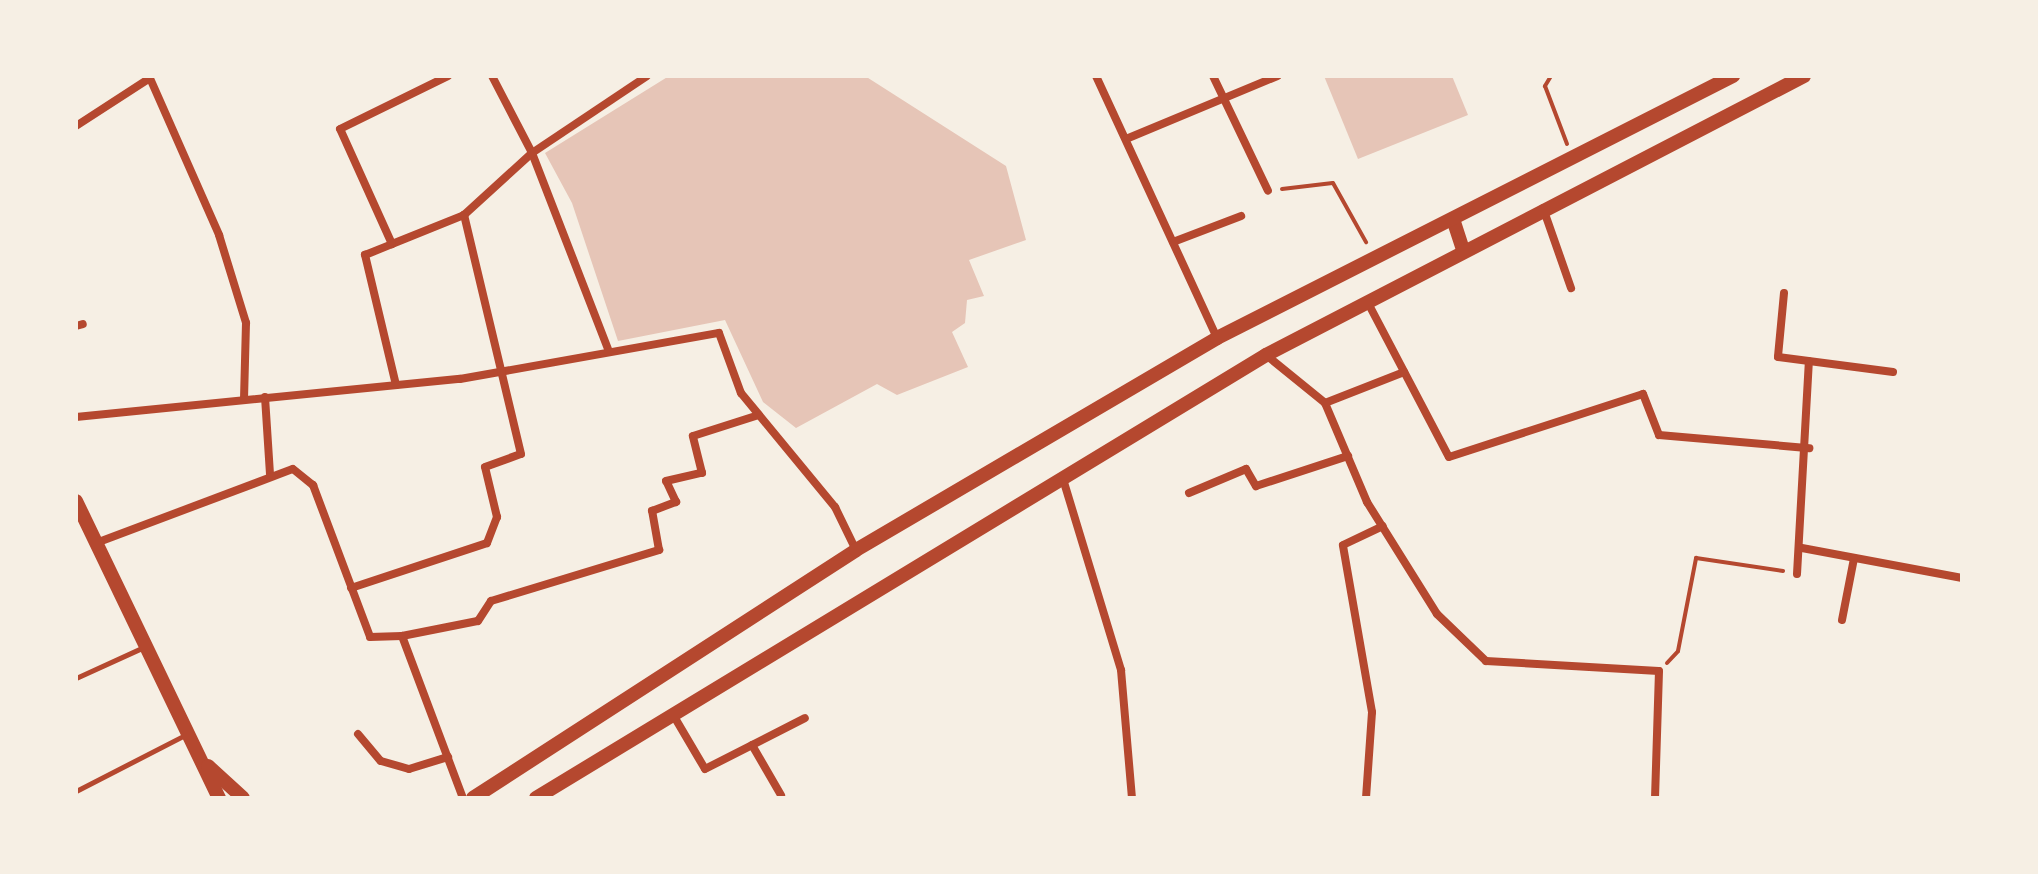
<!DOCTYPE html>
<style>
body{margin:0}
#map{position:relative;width:2038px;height:874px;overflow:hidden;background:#f6efe4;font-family:Montserrat,sans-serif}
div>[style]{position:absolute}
.building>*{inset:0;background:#e6c5b7}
.path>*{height:4px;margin:-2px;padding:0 2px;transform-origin:2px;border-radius:2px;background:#b5482f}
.service>*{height:5px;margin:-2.5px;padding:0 2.5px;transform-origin:2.5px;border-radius:2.5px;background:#b5482f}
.minor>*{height:8px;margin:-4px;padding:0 4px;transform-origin:4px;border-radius:4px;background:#b5482f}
.secondary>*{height:14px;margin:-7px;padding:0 7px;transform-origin:7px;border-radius:7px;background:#b5482f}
span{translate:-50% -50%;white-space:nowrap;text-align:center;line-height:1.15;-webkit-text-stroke:6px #f6efe4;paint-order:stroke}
.frame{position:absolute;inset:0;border:78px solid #f6efe4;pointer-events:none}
</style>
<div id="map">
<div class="building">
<i style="clip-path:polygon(669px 76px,865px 76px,1006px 166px,1026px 240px,969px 260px,984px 296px,967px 300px,965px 323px,952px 332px,968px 367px,897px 395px,877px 384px,796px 428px,763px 402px,725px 320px,618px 341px,572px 203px,545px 153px)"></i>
<i style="clip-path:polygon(1324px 76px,1452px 76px,1468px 115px,1358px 159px)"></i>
</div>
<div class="path">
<i style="left:1551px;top:76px;width:12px;rotate:121deg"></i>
<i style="left:1545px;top:86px;width:62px;rotate:69.2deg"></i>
<i style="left:1282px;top:189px;width:51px;rotate:-6.7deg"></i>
<i style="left:1333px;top:183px;width:68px;rotate:60.8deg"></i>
<i style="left:1667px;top:663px;width:16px;rotate:-47deg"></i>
<i style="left:1678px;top:651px;width:95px;rotate:-79deg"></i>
<i style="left:1696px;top:558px;width:88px;rotate:8.5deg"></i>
</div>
<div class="service">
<i style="left:76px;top:678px;width:75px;rotate:-24.5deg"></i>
<i style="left:76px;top:791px;width:125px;rotate:-27.2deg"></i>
</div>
<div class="minor">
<i style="left:149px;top:76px;width:174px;rotate:66.2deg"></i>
<i style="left:219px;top:235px;width:92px;rotate:72.9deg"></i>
<i style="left:246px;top:323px;width:75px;rotate:91.5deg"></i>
<i style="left:492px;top:76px;width:87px;rotate:62.5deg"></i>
<i style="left:532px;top:153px;width:213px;rotate:68.8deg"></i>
<i style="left:1096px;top:76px;width:289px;rotate:65.2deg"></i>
<i style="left:1213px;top:76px;width:127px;rotate:64.4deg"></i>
<i style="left:76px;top:126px;width:88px;rotate:-33deg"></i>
<i style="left:1126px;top:139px;width:164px;rotate:-22.6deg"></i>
<i style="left:1543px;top:208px;width:85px;rotate:70.7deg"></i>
<i style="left:1173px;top:242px;width:73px;rotate:-20.9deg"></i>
<i style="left:392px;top:244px;width:78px;rotate:-21.9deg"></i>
<i style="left:1784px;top:293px;width:64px;rotate:95.4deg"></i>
<i style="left:1778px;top:357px;width:116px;rotate:7.4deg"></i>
<i style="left:1367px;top:301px;width:176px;rotate:62.3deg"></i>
<i style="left:1449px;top:457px;width:204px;rotate:-18deg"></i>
<i style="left:1643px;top:394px;width:44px;rotate:68.7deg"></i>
<i style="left:1659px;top:435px;width:151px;rotate:5deg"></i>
<i style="left:76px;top:326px;width:7px;rotate:-16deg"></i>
<i style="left:1266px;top:355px;width:76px;rotate:39.1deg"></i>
<i style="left:1325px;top:403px;width:108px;rotate:67deg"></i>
<i style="left:1367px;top:502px;width:132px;rotate:58deg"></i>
<i style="left:1437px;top:614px;width:68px;rotate:43.8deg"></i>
<i style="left:1486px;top:661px;width:173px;rotate:3.3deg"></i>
<i style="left:1659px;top:671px;width:127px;rotate:91.8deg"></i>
<i style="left:396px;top:385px;width:134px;rotate:-103.4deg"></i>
<i style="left:365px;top:255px;width:29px;rotate:-22deg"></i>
<i style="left:392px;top:244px;width:126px;rotate:-114.3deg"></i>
<i style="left:340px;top:129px;width:120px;rotate:-26.1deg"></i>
<i style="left:265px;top:397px;width:77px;rotate:86.3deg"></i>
<i style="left:1325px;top:403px;width:85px;rotate:-21.4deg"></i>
<i style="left:76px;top:417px;width:386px;rotate:-5.7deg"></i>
<i style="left:460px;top:379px;width:263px;rotate:-10.1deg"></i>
<i style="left:719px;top:333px;width:64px;rotate:69.9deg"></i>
<i style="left:741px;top:393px;width:148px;rotate:50.5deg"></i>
<i style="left:835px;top:507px;width:48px;rotate:64deg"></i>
<i style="left:1063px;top:479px;width:200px;rotate:73.1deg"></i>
<i style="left:1121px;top:670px;width:128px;rotate:85.1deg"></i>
<i style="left:1189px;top:493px;width:62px;rotate:-22.8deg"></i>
<i style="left:1246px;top:469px;width:20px;rotate:60deg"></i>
<i style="left:1256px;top:486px;width:97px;rotate:-18.1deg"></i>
<i style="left:96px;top:543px;width:210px;rotate:-20.6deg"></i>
<i style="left:293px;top:469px;width:26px;rotate:39deg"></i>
<i style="left:313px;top:485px;width:162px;rotate:69.4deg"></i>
<i style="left:370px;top:637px;width:32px;rotate:-2deg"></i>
<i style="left:402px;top:636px;width:173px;rotate:69.4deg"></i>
<i style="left:1802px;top:548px;width:163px;rotate:10.6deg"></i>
<i style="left:1797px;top:574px;width:213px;rotate:-86.8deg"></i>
<i style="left:351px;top:588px;width:143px;rotate:-18.3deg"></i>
<i style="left:487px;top:543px;width:28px;rotate:-69deg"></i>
<i style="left:497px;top:517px;width:51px;rotate:-103.5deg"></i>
<i style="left:485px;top:467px;width:38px;rotate:-20deg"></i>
<i style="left:521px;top:454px;width:246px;rotate:-103.4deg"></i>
<i style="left:464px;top:215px;width:92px;rotate:-42.4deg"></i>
<i style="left:532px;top:153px;width:138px;rotate:-33.8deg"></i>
<i style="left:1842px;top:620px;width:63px;rotate:-79deg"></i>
<i style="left:402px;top:636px;width:77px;rotate:-11.2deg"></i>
<i style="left:478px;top:621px;width:24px;rotate:-57deg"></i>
<i style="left:491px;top:601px;width:176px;rotate:-16.9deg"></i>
<i style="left:659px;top:550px;width:40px;rotate:-100deg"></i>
<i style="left:652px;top:511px;width:26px;rotate:-21deg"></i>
<i style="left:676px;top:502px;width:23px;rotate:-115deg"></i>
<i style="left:666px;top:481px;width:37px;rotate:-13deg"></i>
<i style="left:702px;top:473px;width:38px;rotate:-104deg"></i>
<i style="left:693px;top:436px;width:69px;rotate:-17.7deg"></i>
<i style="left:675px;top:718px;width:59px;rotate:59.5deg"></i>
<i style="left:705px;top:769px;width:112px;rotate:-27deg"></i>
<i style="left:358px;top:734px;width:35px;rotate:50deg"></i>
<i style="left:381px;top:761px;width:29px;rotate:16deg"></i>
<i style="left:409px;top:769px;width:41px;rotate:-17.1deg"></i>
<i style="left:752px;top:745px;width:58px;rotate:59.9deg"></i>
<i style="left:1366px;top:798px;width:86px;rotate:-86deg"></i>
<i style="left:1372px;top:712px;width:169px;rotate:-99.9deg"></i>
<i style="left:1343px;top:545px;width:44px;rotate:-25.4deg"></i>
</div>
<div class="secondary">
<i style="left:1453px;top:219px;width:32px;rotate:72deg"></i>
<i style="left:76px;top:501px;width:330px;rotate:64.3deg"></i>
<i style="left:208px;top:766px;width:47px;rotate:42.4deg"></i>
<i style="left:473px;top:798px;width:456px;rotate:-32.9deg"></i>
<i style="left:856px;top:550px;width:419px;rotate:-30.4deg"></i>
<i style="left:1217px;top:338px;width:579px;rotate:-26.92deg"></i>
<i style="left:536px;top:798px;width:854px;rotate:-31.25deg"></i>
<i style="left:1266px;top:355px;width:606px;rotate:-27.41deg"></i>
</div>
<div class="frame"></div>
</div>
